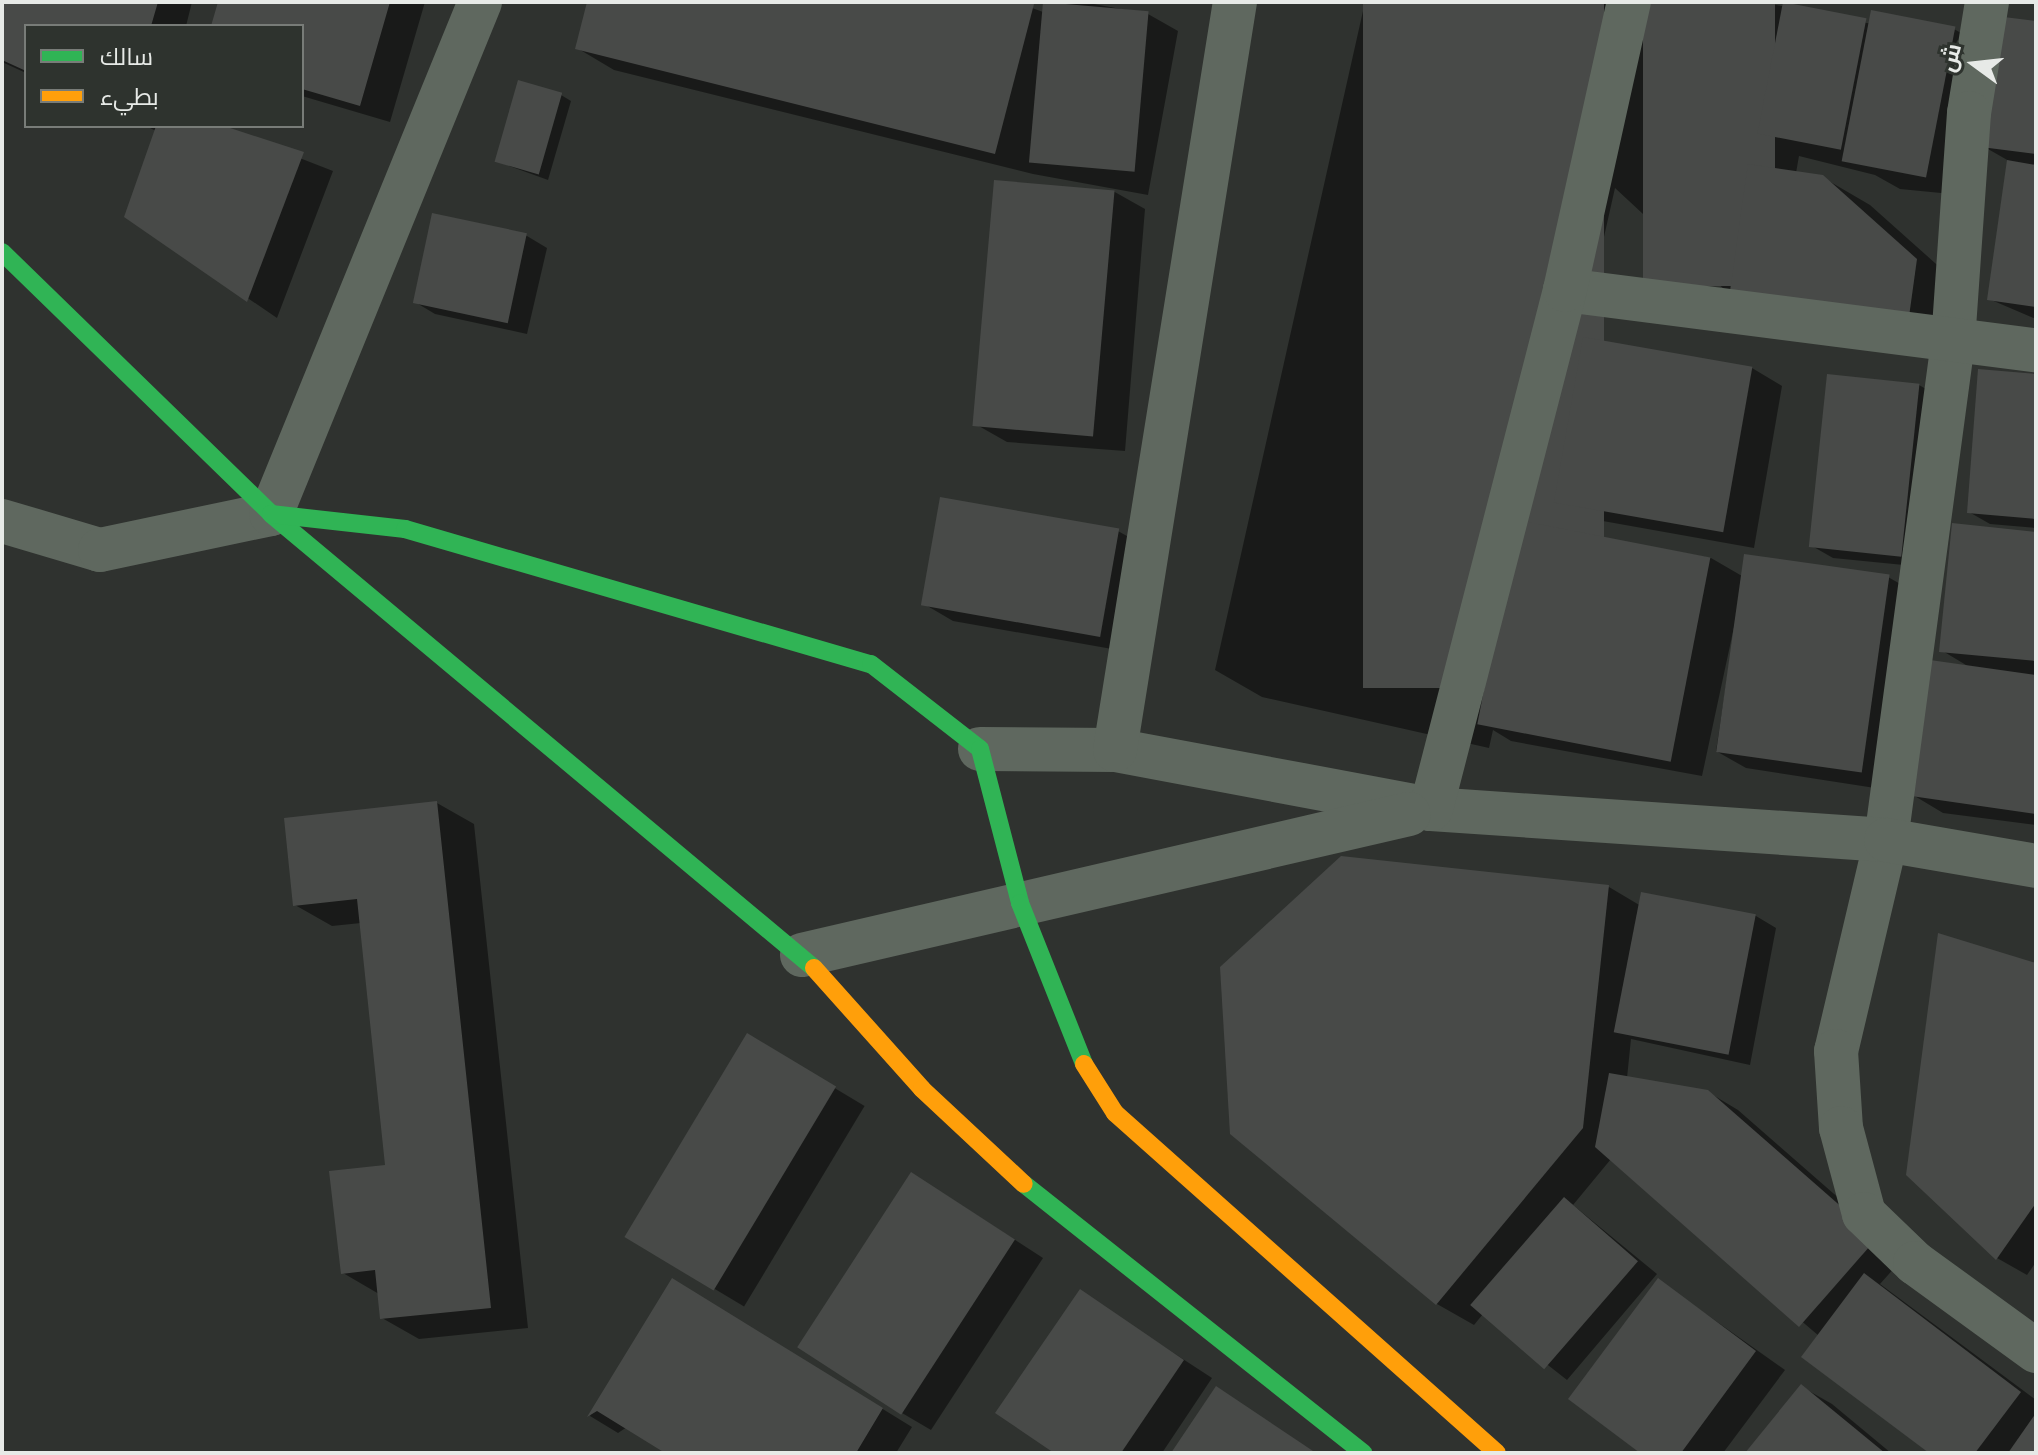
<!DOCTYPE html>
<meta charset="utf-8">
<style>
body{margin:0}
#map{position:relative;width:2038px;height:1455px;overflow:hidden;background:#2f322f;font-family:Signika,Cairo,sans-serif}
div>[style]{position:absolute}
.shadow>*{inset:0;background:#0007;transform-origin:0 0}
.building>*{inset:0;background:#484a48;transform-origin:0 0}
.street>*{height:44px;margin:-22px;padding:0 22px;transform-origin:22px;border-radius:22px;background:#5f685f}
.fast>*{height:18px;margin:-9px;padding:0 9px;transform-origin:9px;border-radius:9px;background:#30b455}
.slow>*{height:18px;margin:-9px;padding:0 9px;transform-origin:9px;border-radius:9px;background:#ff9f0a}
span{translate:-50% -50%;white-space:nowrap;text-align:center;line-height:1.15;-webkit-text-stroke:6px #2e332e;paint-order:stroke}
.frame{position:absolute;inset:0;border:4px solid #e7eae7;pointer-events:none}
.legend{position:absolute;left:24px;top:24px;width:280px;height:104px;box-sizing:border-box;background:#2e332e;border:2px solid #787c78;margin:0;padding:10px 14px;list-style:none;font-size:24px;color:#e7eae7}
.legend li{display:flex;align-items:center;gap:16px;height:40px}
.legend b{width:40px;border:2px solid #787c78}
.north{position:absolute;left:1934px;top:24px;width:80px;height:80px;-webkit-text-stroke:6px #2e332e;paint-order:stroke;rotate:285deg;font-size:22px;font-weight:700;line-height:32px;text-align:center;color:#e7eae7}
.north::after{content:'';display:block;margin:auto;width:28px;height:36px;background:#e7eae7;clip-path:polygon(50% 0,100% 100%,50% 72%,0 100%)}
</style>
<div id="map">
<div class="shadow">
<i style="clip-path:polygon(2px 2px,192px 2px,186px 26px,26px 26px,26px 73px,2px 62px)"></i>
<i style="clip-path:polygon(220px 2px,425px 2px,390px 122px,302px 96px,302px 26px,213px 26px)"></i>
<i style="clip-path:polygon(589px 2px,1016px 2px,1043px 12px,1045px 2px,1083px 2px,1148px 14px,1178px 31px,1148px 195px,1033px 174px,614px 70px,577px 48px)"></i>
<i style="clip-path:polygon(1365px 2px,1761px 2px,1872px 24px,1954px 29px,1994px 52px,2036px 23px,2036px 319px,1989px 299px,2009px 161px,1988px 149px,1982px 197px,1900px 189px,1875px 175px,1799px 156px,1796px 173px,1822px 177px,1870px 205px,1963px 288px,1955px 350px,1768px 330px,1615px 188px,1539px 526px,1711px 558px,1742px 576px,1888px 577px,1918px 594px,1888px 790px,1746px 768px,1716px 751px,1737px 613px,1702px 776px,1511px 741px,1493px 730px,1489px 748px,1262px 697px,1215px 670px)"></i>
<i style="clip-path:polygon(561px 95px,571px 101px,548px 180px,496px 161px)"></i>
<i style="clip-path:polygon(146px 126px,217px 126px,333px 171px,277px 318px,127px 216px,156px 131px)"></i>
<i style="clip-path:polygon(1113px 191px,1145px 209px,1125px 451px,1007px 442px,977px 425px)"></i>
<i style="clip-path:polygon(434px 215px,527px 236px,547px 248px,527px 334px,435px 314px,415px 302px)"></i>
<i style="clip-path:polygon(1585px 339px,1752px 368px,1782px 386px,1754px 548px,1586px 518px,1556px 501px)"></i>
<i style="clip-path:polygon(2036px 376px,2036px 528px,1990px 524px,1969px 512px)"></i>
<i style="clip-path:polygon(1919px 385px,1940px 397px,1924px 567px,1833px 558px,1812px 546px)"></i>
<i style="clip-path:polygon(1118px 531px,1148px 548px,1129px 652px,953px 621px,924px 604px)"></i>
<i style="clip-path:polygon(2036px 534px,2036px 825px,1943px 813px,1913px 795px,1971px 668px,1941px 650px)"></i>
<i style="clip-path:polygon(437px 803px,474px 824px,528px 1328px,419px 1339px,382px 1318px,379px 1294px,343px 1273px,387px 1166px,361px 923px,332px 926px,295px 905px)"></i>
<i style="clip-path:polygon(1609px 887px,1641px 906px,1643px 894px,1756px 916px,1776px 928px,1750px 1065px,1631px 1039px,1627px 1078px,1708px 1092px,1738px 1110px,1905px 1256px,1880px 1284px,2036px 1400px,2036px 1453px,1932px 1453px,1819px 1336px,1611px 1159px,1573px 1205px,1657px 1274px,1567px 1380px,1483px 1314px,1474px 1325px,1437px 1304px,1232px 1133px)"></i>
<i style="clip-path:polygon(2036px 965px,2036px 1262px,2027px 1275px,1997px 1258px)"></i>
<i style="left:748px;top:1036px;width:136px;height:234px;rotate:31deg"></i>
<i style="clip-path:polygon(941px 1192px,1043px 1258px,931px 1430px,902px 1413px)"></i>
<i style="clip-path:polygon(673px 1280px,912px 1427px,896px 1453px,669px 1453px,627px 1427px,618px 1433px,590px 1416px)"></i>
<i style="clip-path:polygon(1658px 1280px,1785px 1370px,1723px 1453px,1643px 1453px)"></i>
<i style="clip-path:polygon(1080px 1292px,1212px 1378px,1162px 1453px,1057px 1453px)"></i>
<i style="clip-path:polygon(1802px 1387px,1832px 1404px,1891px 1453px,1748px 1453px)"></i>
</div>
<div class="building">
<i style="clip-path:polygon(2px 2px,158px 2px,151px 26px,26px 26px,26px 71px,2px 60px)"></i>
<i style="clip-path:polygon(218px 2px,390px 2px,360px 106px,302px 89px,302px 26px,211px 26px)"></i>
<i style="clip-path:polygon(587px 2px,1024px 2px,1034px 4px,995px 154px,575px 49px)"></i>
<i style="left:1043px;top:2px;width:106px;height:161px;rotate:5deg"></i>
<i style="left:1363px;top:2px;width:241px;height:686px"></i>
<i style="left:1643px;top:2px;width:132px;height:284px"></i>
<i style="left:1783px;top:2px;width:85px;height:134px;rotate:11deg"></i>
<i style="left:1871px;top:10px;width:86px;height:154px;rotate:11deg"></i>
<i style="clip-path:polygon(1996px 16px,2036px 21px,2036px 154px,1981px 147px)"></i>
<i style="left:518px;top:80px;width:46px;height:85px;rotate:16deg"></i>
<i style="clip-path:polygon(156px 126px,224px 126px,304px 152px,247px 302px,124px 217px)"></i>
<i style="clip-path:polygon(2007px 160px,2036px 165px,2036px 307px,1987px 300px)"></i>
<i style="clip-path:polygon(1748px 164px,1823px 175px,1917px 259px,1908px 324px,1729px 298px)"></i>
<i style="left:994px;top:180px;width:121px;height:247px;rotate:5deg"></i>
<i style="left:432px;top:213px;width:97px;height:92px;rotate:12deg"></i>
<i style="left:1583px;top:337px;width:172px;height:168px;rotate:10deg"></i>
<i style="clip-path:polygon(1978px 369px,2036px 374px,2036px 519px,1967px 513px)"></i>
<i style="left:1827px;top:374px;width:93px;height:174px;rotate:6deg"></i>
<i style="left:940px;top:497px;width:182px;height:110px;rotate:10deg"></i>
<i style="left:1517px;top:520px;width:197px;height:208px;rotate:11deg"></i>
<i style="clip-path:polygon(1952px 523px,2036px 532px,2036px 661px,1939px 652px)"></i>
<i style="left:1744px;top:554px;width:147px;height:200px;rotate:8deg"></i>
<i style="clip-path:polygon(1930px 660px,2036px 675px,2036px 814px,1911px 796px)"></i>
<i style="clip-path:polygon(437px 801px,491px 1308px,380px 1319px,375px 1270px,341px 1274px,329px 1171px,385px 1165px,357px 899px,293px 906px,284px 818px)"></i>
<i style="clip-path:polygon(1341px 856px,1609px 885px,1583px 1128px,1436px 1305px,1230px 1134px,1220px 967px)"></i>
<i style="left:1641px;top:892px;width:117px;height:143px;rotate:11deg"></i>
<i style="clip-path:polygon(1938px 933px,2036px 963px,2036px 1203px,1996px 1260px,1906px 1175px)"></i>
<i style="left:747px;top:1033px;width:104px;height:238px;rotate:31deg"></i>
<i style="clip-path:polygon(1609px 1073px,1708px 1090px,1877px 1238px,1799px 1327px,1595px 1147px)"></i>
<i style="left:911px;top:1172px;width:124px;height:209px;rotate:33deg"></i>
<i style="left:1564px;top:1197px;width:98px;height:143px;rotate:41deg"></i>
<i style="clip-path:polygon(1864px 1273px,2021px 1392px,1975px 1453px,1929px 1453px,1801px 1357px)"></i>
<i style="clip-path:polygon(672px 1278px,883px 1408px,856px 1453px,665px 1453px,597px 1411px,587px 1417px)"></i>
<i style="clip-path:polygon(1658px 1278px,1756px 1351px,1681px 1453px,1640px 1453px,1568px 1399px)"></i>
<i style="clip-path:polygon(1080px 1289px,1184px 1360px,1121px 1453px,1054px 1453px,995px 1413px)"></i>
<i style="clip-path:polygon(1801px 1384px,1885px 1453px,1745px 1453px)"></i>
<i style="clip-path:polygon(1216px 1386px,1316px 1453px,1171px 1453px)"></i>
<i style="clip-path:polygon(2036px 1413px,2036px 1453px,2008px 1453px)"></i>
</div>
<div class="street">
<i style="left:1987px;top:2px;width:112px;rotate:99.2deg"></i>
<i style="left:1969px;top:113px;width:230px;rotate:94deg"></i>
<i style="left:1953px;top:342px;width:502px;rotate:97.66deg"></i>
<i style="left:1886px;top:840px;width:217px;rotate:103.3deg"></i>
<i style="left:1836px;top:1051px;width:77px;rotate:86.3deg"></i>
<i style="left:1841px;top:1128px;width:89px;rotate:75deg"></i>
<i style="left:1864px;top:1214px;width:71px;rotate:43.9deg"></i>
<i style="left:1915px;top:1263px;width:150px;rotate:36deg"></i>
<i style="left:1565px;top:290px;width:475px;rotate:7.3deg"></i>
<i style="left:2px;top:521px;width:102px;rotate:16.5deg"></i>
<i style="left:100px;top:550px;width:175px;rotate:-11.9deg"></i>
<i style="left:271px;top:514px;width:553px;rotate:-67.79deg"></i>
<i style="left:980px;top:749px;width:135px;rotate:0.4deg"></i>
<i style="left:1115px;top:750px;width:321px;rotate:10.6deg"></i>
<i style="left:1431px;top:809px;width:456px;rotate:3.9deg"></i>
<i style="left:1886px;top:840px;width:152px;rotate:9.8deg"></i>
<i style="left:1115px;top:750px;width:758px;rotate:-80.89deg"></i>
<i style="left:1431px;top:809px;width:536px;rotate:-75.52deg"></i>
<i style="left:1565px;top:290px;width:295px;rotate:-77.5deg"></i>
<i style="left:802px;top:955px;width:623px;rotate:-13.08deg"></i>
</div>
<div class="fast">
<i style="left:2px;top:252px;width:376px;rotate:44.2deg"></i>
<i style="left:271px;top:514px;width:708px;rotate:39.9deg"></i>
<i style="left:271px;top:514px;width:135px;rotate:6.4deg"></i>
<i style="left:405px;top:529px;width:485px;rotate:16.2deg"></i>
<i style="left:871px;top:664px;width:138px;rotate:37.9deg"></i>
<i style="left:980px;top:749px;width:159px;rotate:75.4deg"></i>
<i style="left:1020px;top:903px;width:173px;rotate:68.3deg"></i>
<i style="left:1024px;top:1184px;width:433px;rotate:38.4deg"></i>
</div>
<div class="slow">
<i style="left:814px;top:968px;width:162px;rotate:48.2deg"></i>
<i style="left:922px;top:1089px;width:139px;rotate:43deg"></i>
<i style="left:1084px;top:1064px;width:58px;rotate:57.7deg"></i>
<i style="left:1115px;top:1113px;width:511px;rotate:41.67deg"></i>
</div>
<div class="frame"></div>
<ul class="legend">
<li><b style="height:10px;background:#30b455"></b>سالك</li>
<li><b style="height:10px;background:#ff9f0a"></b>بطيء</li>
</ul>
<div class="north">ش</div>
</div>
